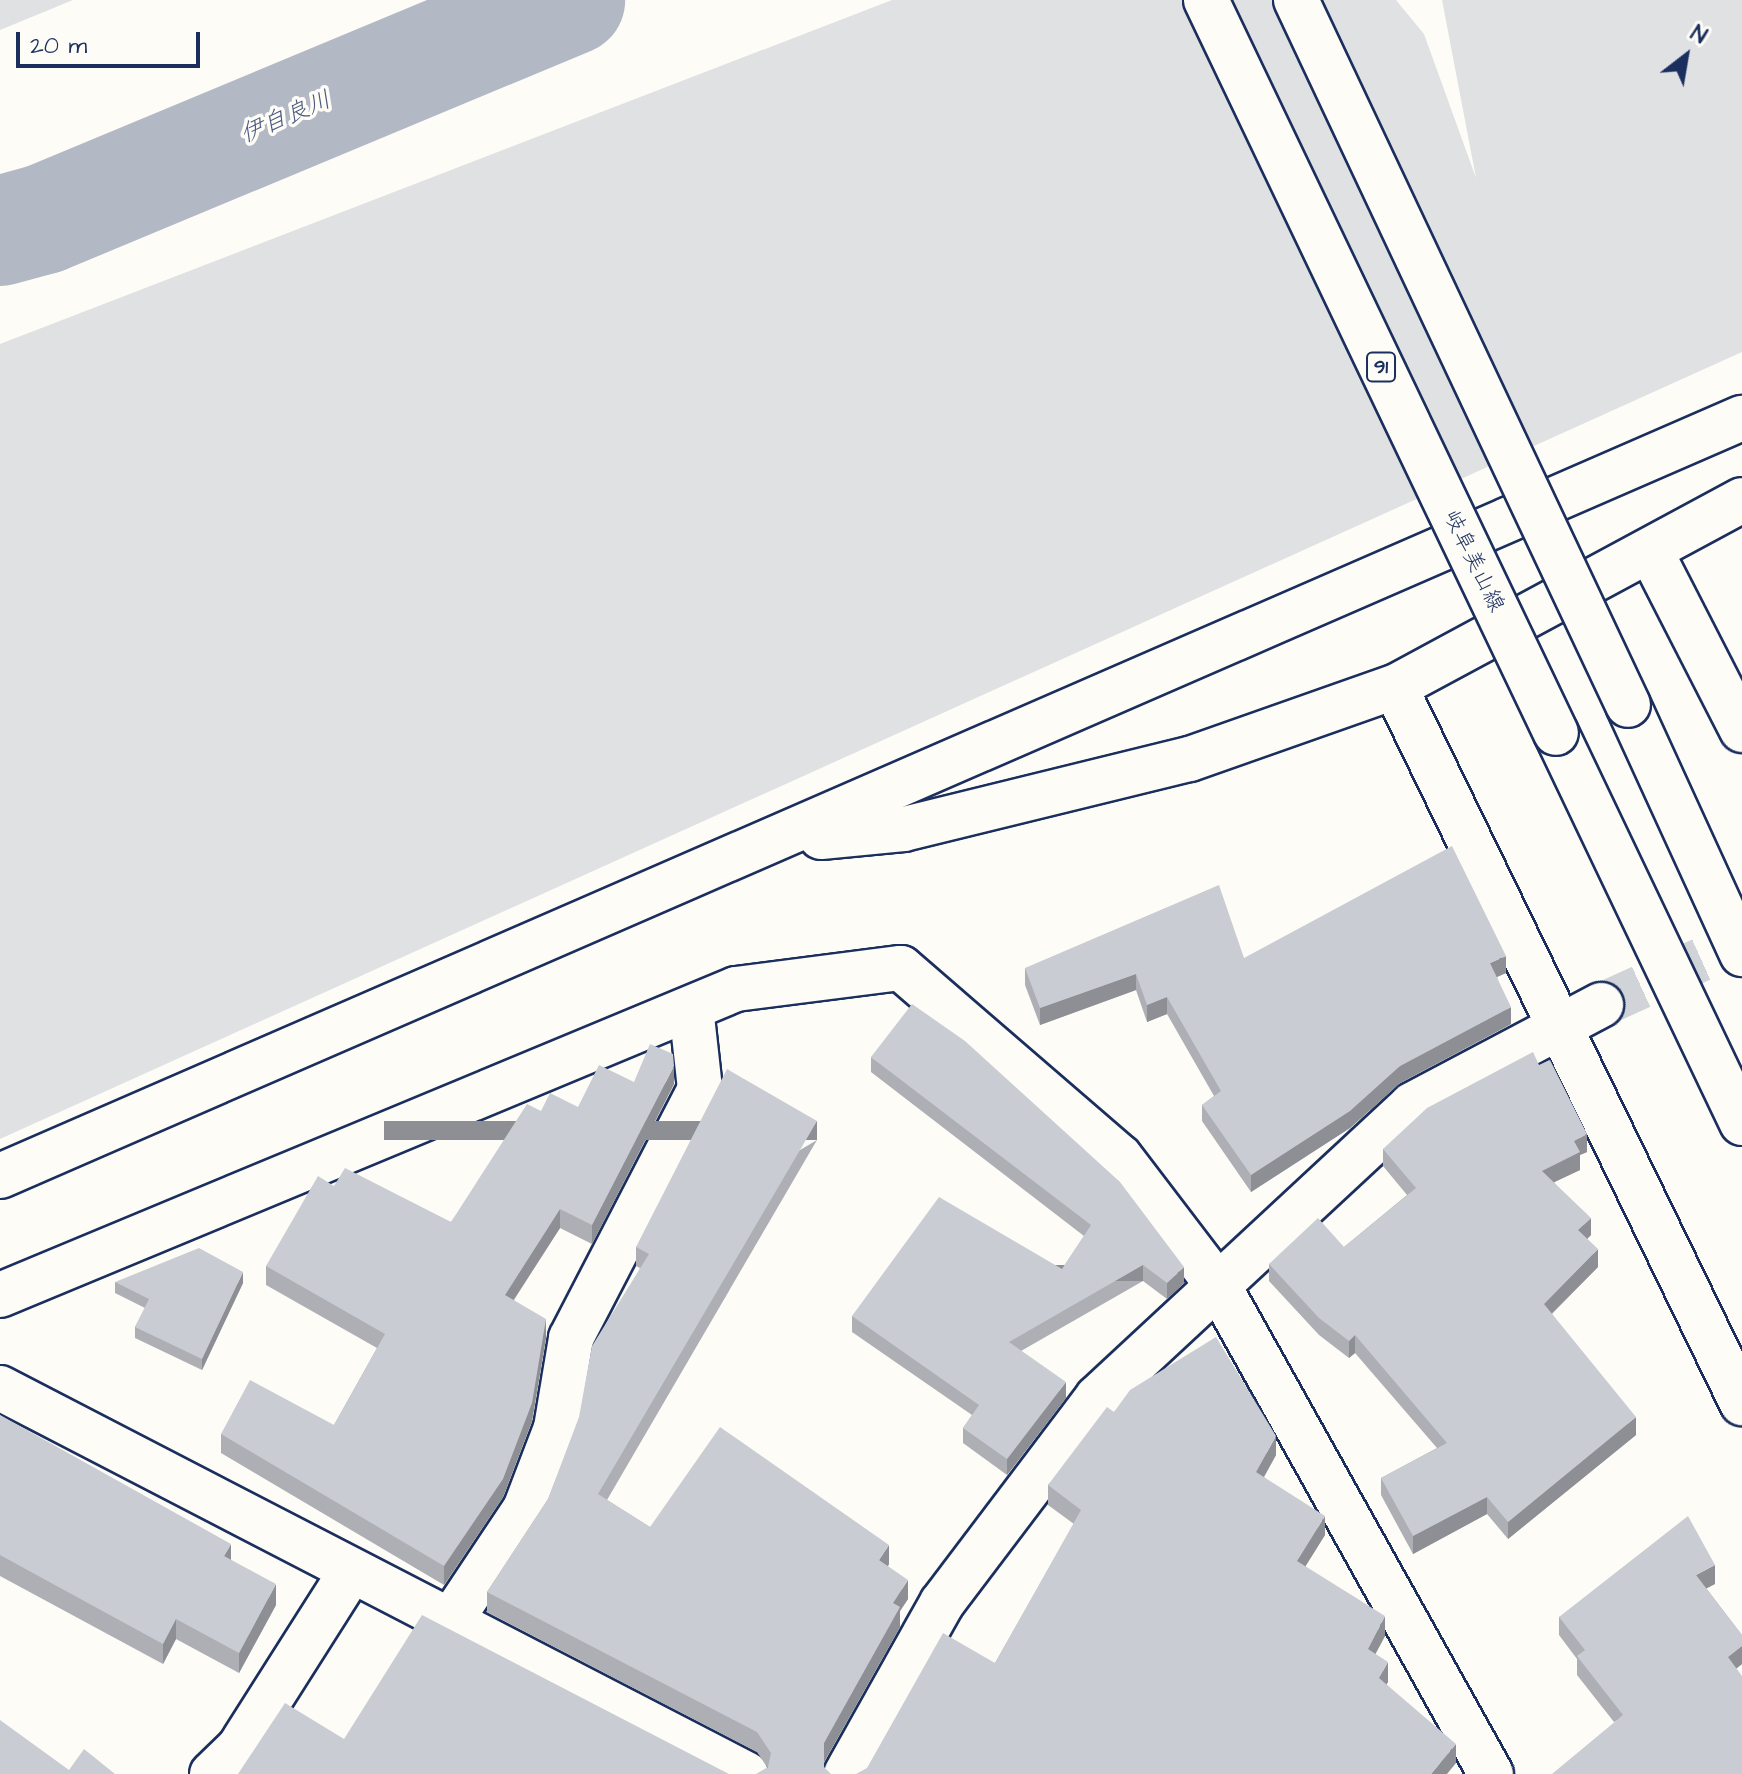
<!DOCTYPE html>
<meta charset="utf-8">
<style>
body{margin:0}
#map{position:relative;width:1742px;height:1774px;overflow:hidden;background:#fdfcf7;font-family:"Architects Daughter","Klee One",sans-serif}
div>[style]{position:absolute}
.green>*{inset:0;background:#e0e1e3}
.river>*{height:110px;margin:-55px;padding:0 55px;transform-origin:55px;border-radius:55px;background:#b3b8c5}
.minor-tunnel>*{height:44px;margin-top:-22px;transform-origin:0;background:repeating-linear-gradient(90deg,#d0d3d8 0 44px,transparent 0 66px)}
.roads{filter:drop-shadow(2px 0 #1b2f5e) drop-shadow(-2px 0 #1b2f5e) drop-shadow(0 2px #1b2f5e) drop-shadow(0 -2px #1b2f5e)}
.minor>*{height:44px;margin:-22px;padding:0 22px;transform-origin:22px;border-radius:22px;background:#fdfcf7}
.primary>*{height:44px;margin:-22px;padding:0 22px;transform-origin:22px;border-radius:22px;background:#fdfcf7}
.bridges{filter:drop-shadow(2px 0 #1b2f5e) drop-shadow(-2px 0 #1b2f5e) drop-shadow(0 2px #1b2f5e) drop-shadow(0 -2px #1b2f5e)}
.primary-bridge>*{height:44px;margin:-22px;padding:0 22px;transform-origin:22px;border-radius:22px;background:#fdfcf7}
.wall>*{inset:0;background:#adafb5}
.shaded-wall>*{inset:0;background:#8d8f94;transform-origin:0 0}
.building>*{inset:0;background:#c9ccd3}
span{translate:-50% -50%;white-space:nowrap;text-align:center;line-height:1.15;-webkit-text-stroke:7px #fdfcf7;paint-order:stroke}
.shield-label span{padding:2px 6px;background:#fdfcf7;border:2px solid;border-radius:6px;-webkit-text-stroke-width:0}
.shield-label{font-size:20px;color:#1b2f5e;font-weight:700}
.street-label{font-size:22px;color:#1b2f5e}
.water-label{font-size:24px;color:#49587d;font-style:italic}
.north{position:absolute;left:1646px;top:16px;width:80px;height:80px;-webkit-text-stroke:6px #fdfcf7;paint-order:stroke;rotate:31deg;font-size:22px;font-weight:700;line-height:32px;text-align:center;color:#1b2f5e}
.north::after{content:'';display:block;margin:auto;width:28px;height:36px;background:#1b2f5e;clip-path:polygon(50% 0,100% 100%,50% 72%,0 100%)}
.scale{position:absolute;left:16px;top:32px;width:184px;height:36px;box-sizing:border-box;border:4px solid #1b2f5e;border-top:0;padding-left:10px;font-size:24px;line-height:28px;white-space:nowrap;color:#1b2f5e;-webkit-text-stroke:6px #fdfcf7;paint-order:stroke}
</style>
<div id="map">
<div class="green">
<i style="clip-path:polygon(0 0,73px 0,0 30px)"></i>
<i style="clip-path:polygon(892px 0,1396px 0,1424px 34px,1476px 178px,1442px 0,1742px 0,1742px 352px,0 1139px,0 344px)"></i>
</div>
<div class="river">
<i style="left:0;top:231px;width:46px;rotate:-15.3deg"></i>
<i style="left:44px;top:219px;width:570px;rotate:-22.6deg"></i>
</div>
<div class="minor-tunnel">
<i style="left:1601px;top:1005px;width:155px;rotate:-24.4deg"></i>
</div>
<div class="roads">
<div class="minor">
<i style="left:1651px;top:552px;width:200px;rotate:62.9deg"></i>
<i style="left:1395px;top:687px;width:796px;rotate:64.14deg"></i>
<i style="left:821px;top:837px;width:83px;rotate:-5.5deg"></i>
<i style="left:904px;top:829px;width:294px;rotate:-13.8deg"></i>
<i style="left:1190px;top:759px;width:217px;rotate:-19.4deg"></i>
<i style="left:1395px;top:687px;width:394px;rotate:-28.3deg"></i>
<i style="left:0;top:1176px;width:1900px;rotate:-23.52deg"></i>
<i style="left:0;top:1295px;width:797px;rotate:-22.58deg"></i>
<i style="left:736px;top:989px;width:166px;rotate:-7.3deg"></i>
<i style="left:901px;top:968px;width:289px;rotate:40.8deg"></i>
<i style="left:1120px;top:1157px;width:163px;rotate:52.7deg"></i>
<i style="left:1219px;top:1287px;width:558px;rotate:60.82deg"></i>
<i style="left:0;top:1388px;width:840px;rotate:27.36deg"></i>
<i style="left:449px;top:1623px;width:137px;rotate:-56.3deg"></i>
<i style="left:525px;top:1509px;width:87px;rotate:-69.1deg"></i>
<i style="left:556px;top:1428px;width:91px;rotate:-80.5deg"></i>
<i style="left:571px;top:1338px;width:280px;rotate:-62.6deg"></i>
<i style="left:700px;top:1089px;width:81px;rotate:-96.3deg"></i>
<i style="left:212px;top:1774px;width:37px;rotate:-44deg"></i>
<i style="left:239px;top:1748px;width:207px;rotate:-57.6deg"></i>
<i style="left:846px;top:1774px;width:196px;rotate:-60.7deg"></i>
<i style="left:942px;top:1603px;width:257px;rotate:-52.9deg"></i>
<i style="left:1097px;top:1398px;width:430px;rotate:-42.9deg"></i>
<i style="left:1412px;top:1105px;width:214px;rotate:-27.9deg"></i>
</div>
<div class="primary">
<i style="left:1628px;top:705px;width:274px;rotate:65.4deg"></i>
<i style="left:1556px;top:733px;width:432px;rotate:64.5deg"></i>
</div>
</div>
<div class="bridges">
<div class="primary-bridge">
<i style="left:1206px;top:0;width:812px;rotate:64.48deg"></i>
<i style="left:1296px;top:0;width:779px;rotate:64.78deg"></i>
</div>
</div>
<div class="wall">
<i style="clip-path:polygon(1244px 958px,1506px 973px,1497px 977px,1511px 1024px,1400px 1083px,1350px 1128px,1251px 1192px,1202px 1121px,1202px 1105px,1214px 1096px,1167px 1014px,1147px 1022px,1136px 990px,1040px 1025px,1025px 985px,1025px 968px)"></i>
<i style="clip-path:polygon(871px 1057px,1184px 1283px,1167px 1299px,1143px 1281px,1021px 1351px,1066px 1398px,1007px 1475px,963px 1443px,963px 1428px,972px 1415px,852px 1332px,852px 1316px,1062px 1269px,1084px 1236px,871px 1072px)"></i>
<i style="clip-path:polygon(1539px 1065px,1587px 1152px,1580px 1155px,1580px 1170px,1554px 1182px,1591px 1235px,1587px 1239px,1598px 1267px,1552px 1314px,1636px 1435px,1508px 1539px,1487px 1514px,1413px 1554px,1381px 1495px,1381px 1478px,1437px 1448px,1355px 1353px,1349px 1358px,1319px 1335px,1269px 1281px,1269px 1264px,1344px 1247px,1407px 1195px,1383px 1166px,1383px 1149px)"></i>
<i style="clip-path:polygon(634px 1082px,674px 1084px,592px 1244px,560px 1228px,514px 1300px,546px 1338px,532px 1421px,503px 1497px,444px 1585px,221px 1453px,221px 1434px,334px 1425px,377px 1348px,266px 1285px,266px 1266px,334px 1186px,451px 1222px,541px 1111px,578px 1107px)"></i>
<i style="clip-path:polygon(817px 1140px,607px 1500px,650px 1527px,889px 1564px,888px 1566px,908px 1599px,900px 1611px,900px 1627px,824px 1762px,824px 1767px,767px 1767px,757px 1752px,487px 1612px,487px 1592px,548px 1499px,640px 1268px,636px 1266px,636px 1247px)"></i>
<i style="clip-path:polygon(115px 1282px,243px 1283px,202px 1370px,135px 1338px,135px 1327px,145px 1308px,115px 1293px)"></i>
<i style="clip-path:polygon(1114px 1412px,1276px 1455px,1264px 1477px,1325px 1535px,1305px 1566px,1385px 1636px,1375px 1654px,1388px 1682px,1386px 1684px,1456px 1763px,867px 1768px,995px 1663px,1074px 1524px,1048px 1505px,1048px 1485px)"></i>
<i style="clip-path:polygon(0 1415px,231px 1560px,276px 1605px,239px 1673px,176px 1639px,163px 1664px,0 1576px)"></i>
<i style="clip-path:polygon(1715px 1584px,1706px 1588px,1742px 1635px,1742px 1664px,1737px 1668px,1614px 1722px,1577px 1675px,1577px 1659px,1559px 1635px,1559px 1617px)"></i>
</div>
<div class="shaded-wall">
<i style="clip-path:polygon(1506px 956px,1506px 973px,1490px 980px,1490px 963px)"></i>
<i style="clip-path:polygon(1136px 974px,1136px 990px,1040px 1025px,1040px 1008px)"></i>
<i style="clip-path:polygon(1167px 997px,1167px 1014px,1147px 1022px,1147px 1005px)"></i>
<i style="clip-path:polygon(1511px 1007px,1511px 1024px,1400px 1083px,1350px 1128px,1251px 1192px,1251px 1175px,1400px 1066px)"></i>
<i style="clip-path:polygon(674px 1066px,674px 1084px,592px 1244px,592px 1225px)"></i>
<i style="left:817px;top:1121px;width:19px;height:433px;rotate:90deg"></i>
<i style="clip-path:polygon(1587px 1134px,1587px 1152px,1580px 1155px,1580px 1170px,1542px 1188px,1542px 1171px,1574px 1141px)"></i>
<i style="clip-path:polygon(560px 1209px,560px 1228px,505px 1313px,505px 1295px)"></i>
<i style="clip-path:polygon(1591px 1218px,1591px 1235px,1578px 1248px,1578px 1230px)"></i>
<i style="clip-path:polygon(1598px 1249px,1598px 1267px,1544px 1321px,1544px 1304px)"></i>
<i style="left:1143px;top:1265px;width:16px;height:155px;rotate:90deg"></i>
<i style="clip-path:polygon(1184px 1267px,1184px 1283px,1167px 1299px,1167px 1283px)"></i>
<i style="clip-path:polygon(243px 1272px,243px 1283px,202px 1370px,202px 1359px)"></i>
<i style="clip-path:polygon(546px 1319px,546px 1338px,532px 1421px,503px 1497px,444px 1585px,444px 1566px)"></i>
<i style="clip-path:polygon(1355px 1335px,1355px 1353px,1349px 1358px,1349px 1341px)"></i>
<i style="clip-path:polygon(1066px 1382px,1066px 1398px,1007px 1475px,1007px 1459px)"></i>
<i style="clip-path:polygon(1636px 1417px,1636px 1435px,1508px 1539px,1508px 1522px)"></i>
<i style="clip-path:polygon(1276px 1436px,1276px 1455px,1256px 1491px,1256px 1472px)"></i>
<i style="clip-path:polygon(1487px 1497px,1487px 1514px,1413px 1554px,1413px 1536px)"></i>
<i style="clip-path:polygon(1325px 1516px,1325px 1535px,1297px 1580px,1297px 1561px)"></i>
<i style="clip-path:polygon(231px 1544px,231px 1565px,224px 1556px)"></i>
<i style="clip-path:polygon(889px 1545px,889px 1564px,879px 1580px,879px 1560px)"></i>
<i style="clip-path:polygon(1715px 1565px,1715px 1584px,1696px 1594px,1696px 1575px)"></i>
<i style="clip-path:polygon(908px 1580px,908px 1599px,900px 1611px,900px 1627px,824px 1762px,824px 1743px,893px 1603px)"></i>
<i style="clip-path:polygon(276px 1584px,276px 1605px,239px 1673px,239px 1653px)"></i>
<i style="clip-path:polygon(1385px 1616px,1385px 1636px,1368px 1668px,1368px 1649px)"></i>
<i style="clip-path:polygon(176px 1619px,176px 1639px,163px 1664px,163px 1644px)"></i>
<i style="clip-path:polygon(1742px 1646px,1742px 1664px,1728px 1675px,1728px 1657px)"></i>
<i style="clip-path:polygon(1388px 1662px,1388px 1682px,1379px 1697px,1379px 1678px)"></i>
<i style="clip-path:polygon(1456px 1744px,1456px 1763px,1447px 1774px,1431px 1774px)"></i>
</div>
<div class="building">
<i style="clip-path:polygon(1452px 846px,1506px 956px,1490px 963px,1511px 1007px,1400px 1066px,1350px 1111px,1251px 1175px,1202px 1105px,1221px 1091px,1167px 997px,1147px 1005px,1136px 974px,1040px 1008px,1025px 968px,1219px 885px,1244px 958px)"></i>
<i style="clip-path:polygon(912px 1004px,965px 1041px,1120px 1182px,1184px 1267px,1167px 1283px,1143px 1265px,1009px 1342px,1066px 1382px,1007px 1459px,963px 1428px,979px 1405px,852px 1316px,939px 1197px,1062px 1269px,1091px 1225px,871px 1057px)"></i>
<i style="clip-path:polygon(650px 1044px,673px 1054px,674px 1066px,592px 1225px,560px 1209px,505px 1295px,546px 1319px,532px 1403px,503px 1479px,444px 1566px,221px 1434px,250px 1380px,334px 1425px,385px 1334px,266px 1266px,318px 1176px,334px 1186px,345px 1168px,451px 1222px,527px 1104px,541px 1111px,550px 1093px,578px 1107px,599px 1065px,634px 1082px)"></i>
<i style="clip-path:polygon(1533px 1052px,1539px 1065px,1550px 1060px,1587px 1134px,1574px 1141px,1580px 1152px,1542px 1171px,1591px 1218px,1578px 1230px,1598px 1249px,1544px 1304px,1636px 1417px,1508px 1522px,1487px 1497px,1413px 1536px,1381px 1478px,1447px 1443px,1355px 1335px,1349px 1341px,1319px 1318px,1269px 1264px,1318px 1218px,1344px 1247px,1416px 1188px,1383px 1149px,1427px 1108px)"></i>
<i style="clip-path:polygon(727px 1069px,817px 1121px,598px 1494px,650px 1527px,720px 1427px,889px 1545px,879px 1560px,908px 1580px,893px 1603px,900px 1607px,824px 1743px,824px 1767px,831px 1774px,756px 1774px,768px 1767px,771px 1753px,757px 1732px,487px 1592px,548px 1499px,579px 1417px,592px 1346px,649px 1254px,636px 1247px)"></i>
<i style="clip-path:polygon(199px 1248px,243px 1272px,202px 1359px,135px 1327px,149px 1299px,115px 1282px)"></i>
<i style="clip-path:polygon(1216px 1337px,1276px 1436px,1256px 1472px,1325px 1516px,1297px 1561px,1385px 1616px,1368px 1649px,1388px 1662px,1379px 1678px,1456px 1744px,1431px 1774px,856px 1774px,867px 1768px,943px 1633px,995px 1663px,1081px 1510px,1048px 1485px,1107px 1407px,1114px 1412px,1130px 1390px)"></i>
<i style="clip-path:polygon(0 1415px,231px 1544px,224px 1556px,276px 1584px,239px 1653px,176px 1619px,163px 1644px,0 1555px)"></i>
<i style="clip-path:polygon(1688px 1516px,1715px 1565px,1696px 1575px,1742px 1635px,1742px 1646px,1728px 1657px,1742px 1676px,1742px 1774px,1552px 1774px,1623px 1715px,1577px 1656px,1585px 1650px,1559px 1617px)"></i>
<i style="clip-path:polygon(422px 1615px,729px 1774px,238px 1774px,285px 1703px,344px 1739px)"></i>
<i style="clip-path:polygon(0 1720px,69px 1770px,84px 1749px,115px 1774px,0 1774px)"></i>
</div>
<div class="shield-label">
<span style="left:1381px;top:367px">91</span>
</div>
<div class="street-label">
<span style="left:1474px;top:561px;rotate:64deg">岐阜美山線</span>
</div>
<div class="water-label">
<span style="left:286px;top:118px;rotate:-23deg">伊自良川</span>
</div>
<div class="north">N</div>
<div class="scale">20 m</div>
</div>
